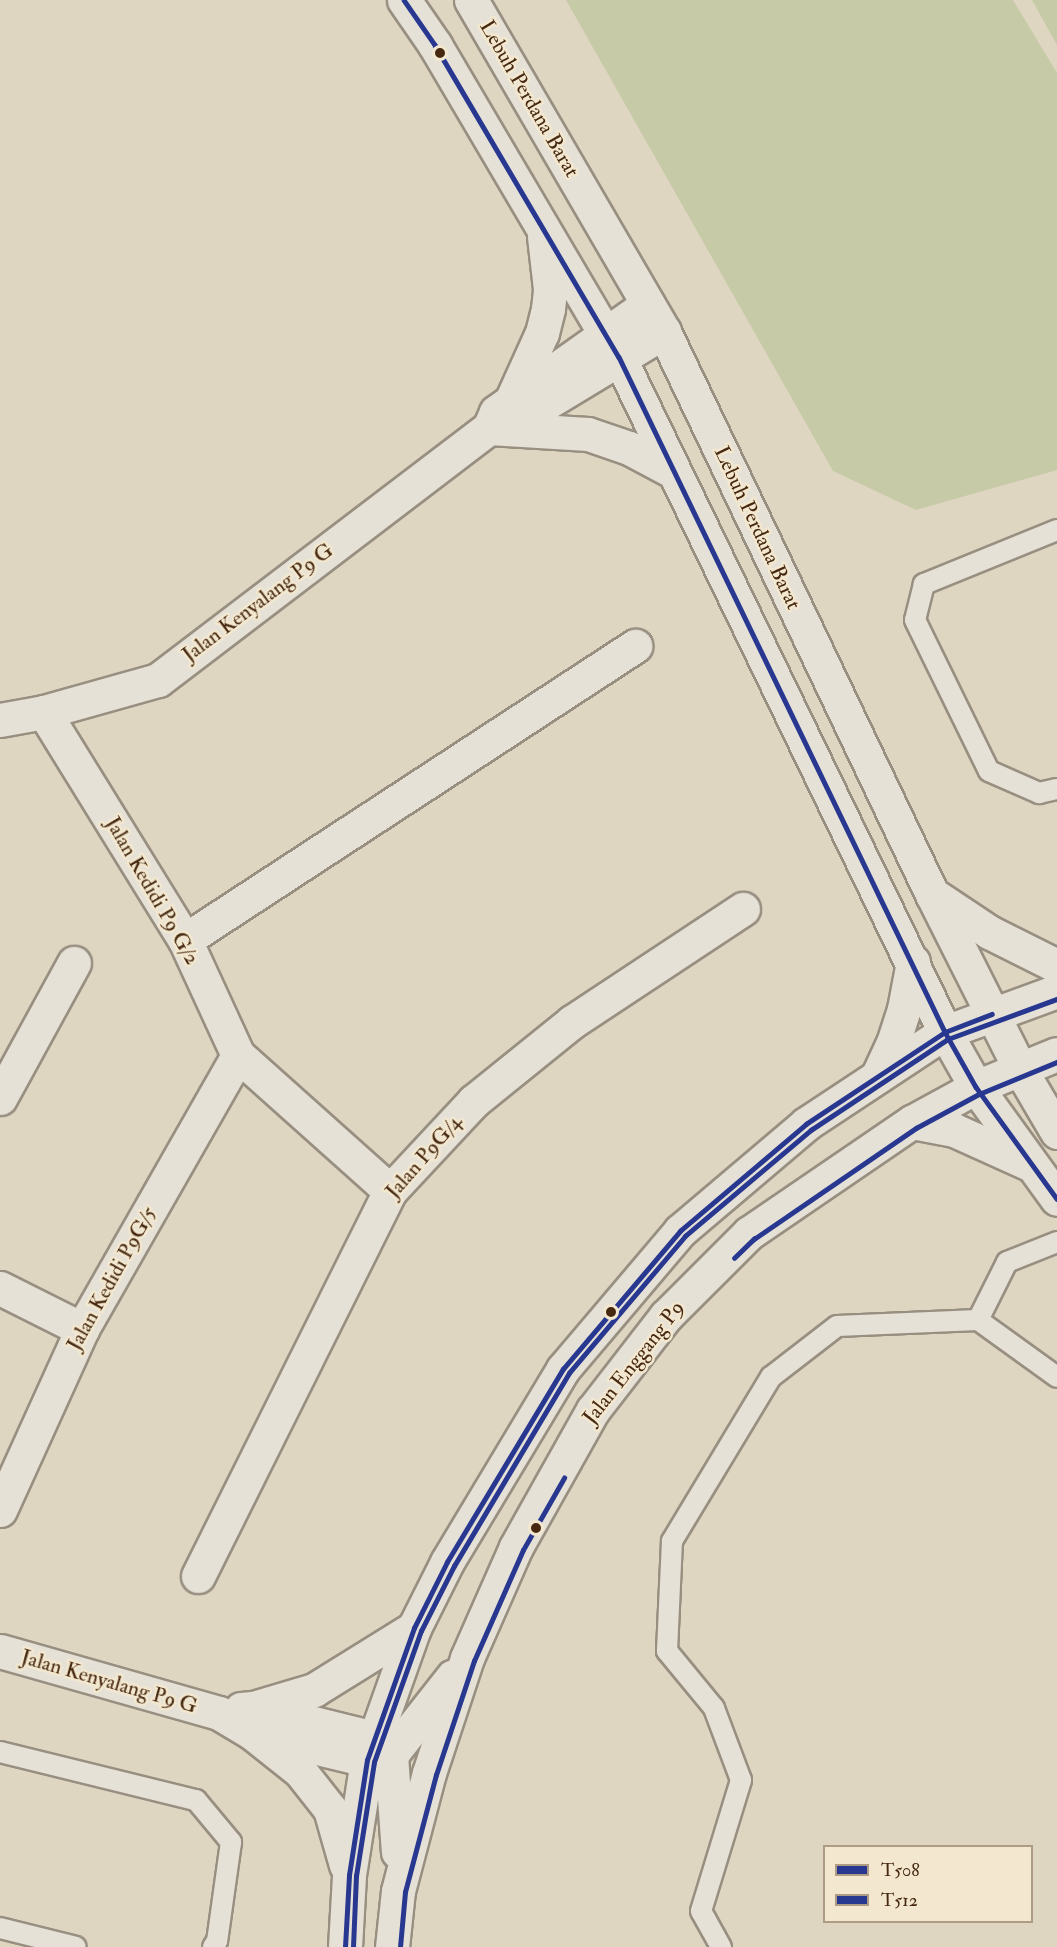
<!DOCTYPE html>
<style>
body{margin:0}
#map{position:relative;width:1057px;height:1947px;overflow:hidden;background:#dfd6c2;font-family:"IM FELL Double Pica",serif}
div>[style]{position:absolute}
.green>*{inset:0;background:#c7caa7}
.roads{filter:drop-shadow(2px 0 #988f81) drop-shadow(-2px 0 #988f81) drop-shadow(0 2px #988f81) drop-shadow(0 -2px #988f81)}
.service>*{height:20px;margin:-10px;padding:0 10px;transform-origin:10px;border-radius:10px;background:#e6e1d7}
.minor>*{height:33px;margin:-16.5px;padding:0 16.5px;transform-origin:16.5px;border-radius:16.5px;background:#e6e1d7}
.tertiary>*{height:33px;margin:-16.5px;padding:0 16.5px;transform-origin:16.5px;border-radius:16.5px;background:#e6e1d7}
.secondary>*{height:33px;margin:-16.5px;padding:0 16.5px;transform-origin:16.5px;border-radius:16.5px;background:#e6e1d7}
.bus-1>*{height:4.5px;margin:-2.25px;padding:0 2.25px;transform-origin:2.25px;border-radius:2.25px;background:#283890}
.bus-2>*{height:4.5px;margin:-2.25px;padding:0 2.25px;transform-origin:2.25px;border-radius:2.25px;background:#283890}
.dots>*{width:16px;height:16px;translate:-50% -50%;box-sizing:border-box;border:3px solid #f3e8cf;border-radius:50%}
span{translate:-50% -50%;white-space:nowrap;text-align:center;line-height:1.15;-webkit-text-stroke:5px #f3e8cf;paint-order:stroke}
.street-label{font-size:21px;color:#462811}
.legend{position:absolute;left:823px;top:1845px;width:210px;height:78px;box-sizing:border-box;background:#f3e8cf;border:2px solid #ae9b83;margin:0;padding:8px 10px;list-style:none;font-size:18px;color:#462811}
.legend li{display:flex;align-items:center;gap:12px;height:30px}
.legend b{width:30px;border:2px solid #ae9b83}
</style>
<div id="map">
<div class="green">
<i style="clip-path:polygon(566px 0,1013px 0,1057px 73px,1057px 470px,916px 510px,833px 471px)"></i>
<i style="clip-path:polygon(1032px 0,1057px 0,1057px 45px)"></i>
</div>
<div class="roads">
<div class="service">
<i style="left:1057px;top:530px;width:144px;rotate:157.9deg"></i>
<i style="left:924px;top:584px;width:37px;rotate:104deg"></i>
<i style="left:915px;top:620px;width:168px;rotate:63.9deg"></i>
<i style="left:989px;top:771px;width:55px;rotate:23.7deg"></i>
<i style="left:1039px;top:793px;width:18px;rotate:-13deg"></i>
<i style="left:978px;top:1320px;width:65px;rotate:-63.4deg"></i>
<i style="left:1007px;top:1262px;width:54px;rotate:-21.8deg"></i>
<i style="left:0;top:1752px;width:202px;rotate:13.8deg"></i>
<i style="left:196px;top:1800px;width:55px;rotate:50.2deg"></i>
<i style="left:231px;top:1842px;width:100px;rotate:98deg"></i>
<i style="left:217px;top:1941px;width:7px;rotate:124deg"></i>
<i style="left:0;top:1928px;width:78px;rotate:14deg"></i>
<i style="left:721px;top:1947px;width:41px;rotate:-119.1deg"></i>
<i style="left:701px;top:1911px;width:137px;rotate:-73deg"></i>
<i style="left:741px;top:1780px;width:77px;rotate:-110.6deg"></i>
<i style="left:714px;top:1708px;width:74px;rotate:-129.5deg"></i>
<i style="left:667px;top:1651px;width:110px;rotate:-87.4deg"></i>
<i style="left:672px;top:1541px;width:192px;rotate:-58.9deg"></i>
<i style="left:771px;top:1377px;width:83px;rotate:-37.7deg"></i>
<i style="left:837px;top:1326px;width:141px;rotate:-2.4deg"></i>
<i style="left:978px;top:1320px;width:97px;rotate:35.8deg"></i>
</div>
<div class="minor">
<i style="left:44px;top:712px;width:268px;rotate:58.3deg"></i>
<i style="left:185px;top:940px;width:127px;rotate:65.3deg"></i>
<i style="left:238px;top:1055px;width:204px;rotate:41.8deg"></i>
<i style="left:185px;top:940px;width:538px;rotate:-33.16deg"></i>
<i style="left:0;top:1098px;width:154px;rotate:-61.3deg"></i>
<i style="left:0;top:1288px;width:92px;rotate:26.6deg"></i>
<i style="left:0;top:1510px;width:199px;rotate:-65.6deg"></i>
<i style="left:82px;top:1329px;width:315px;rotate:-60.3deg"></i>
<i style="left:198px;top:1576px;width:430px;rotate:-63.5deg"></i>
<i style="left:390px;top:1191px;width:123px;rotate:-47deg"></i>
<i style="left:474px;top:1101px;width:126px;rotate:-38.9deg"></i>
<i style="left:572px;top:1022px;width:205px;rotate:-33.5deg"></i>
</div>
<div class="tertiary">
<i style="left:404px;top:0;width:55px;rotate:55.4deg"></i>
<i style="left:435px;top:45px;width:362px;rotate:59.5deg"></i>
<i style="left:619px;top:357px;width:750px;rotate:64.22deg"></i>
<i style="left:945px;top:1032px;width:63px;rotate:60.6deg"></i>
<i style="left:976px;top:1087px;width:138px;rotate:54.1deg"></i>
<i style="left:471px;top:0;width:384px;rotate:59.8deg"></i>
<i style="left:664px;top:332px;width:623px;rotate:64.51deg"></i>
<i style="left:932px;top:894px;width:196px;rotate:63.3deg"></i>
<i style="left:1020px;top:1069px;width:73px;rotate:59.6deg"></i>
<i style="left:512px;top:399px;width:72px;rotate:-65.6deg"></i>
<i style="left:542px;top:333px;width:25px;rotate:-76deg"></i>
<i style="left:548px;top:309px;width:20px;rotate:-84deg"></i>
<i style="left:550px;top:289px;width:53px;rotate:-96.5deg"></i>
<i style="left:530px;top:413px;width:157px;rotate:-31.2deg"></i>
<i style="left:489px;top:428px;width:99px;rotate:3.5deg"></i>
<i style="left:588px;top:434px;width:43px;rotate:18.9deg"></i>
<i style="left:629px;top:448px;width:51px;rotate:28.1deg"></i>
<i style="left:0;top:720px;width:45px;rotate:-10.3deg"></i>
<i style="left:44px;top:712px;width:118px;rotate:-15.7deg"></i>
<i style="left:158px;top:680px;width:416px;rotate:-37.3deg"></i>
<i style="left:489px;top:428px;width:17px;rotate:-66deg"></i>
<i style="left:496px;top:412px;width:186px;rotate:-35.4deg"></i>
<i style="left:0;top:1651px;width:228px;rotate:15.8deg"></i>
<i style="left:219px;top:1713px;width:37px;rotate:31deg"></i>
<i style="left:251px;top:1732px;width:119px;rotate:13.6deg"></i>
<i style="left:241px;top:1709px;width:12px;rotate:-5deg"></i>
<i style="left:253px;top:1708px;width:125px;rotate:13.9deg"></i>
</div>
<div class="secondary">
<i style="left:932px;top:894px;width:69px;rotate:33.7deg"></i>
<i style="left:989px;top:932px;width:76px;rotate:26.6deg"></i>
<i style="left:878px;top:1075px;width:35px;rotate:-65deg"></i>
<i style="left:893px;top:1043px;width:36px;rotate:-72deg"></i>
<i style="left:904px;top:1009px;width:48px;rotate:-79.2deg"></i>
<i style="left:912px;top:1122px;width:43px;rotate:10.8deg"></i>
<i style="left:954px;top:1130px;width:85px;rotate:24.2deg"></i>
<i style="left:253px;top:1708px;width:64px;rotate:-16.4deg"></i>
<i style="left:314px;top:1690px;width:118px;rotate:-31.8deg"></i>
<i style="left:251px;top:1732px;width:63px;rotate:38.5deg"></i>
<i style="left:300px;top:1771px;width:48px;rotate:51.7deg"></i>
<i style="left:330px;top:1809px;width:58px;rotate:74.1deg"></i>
<i style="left:374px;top:1738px;width:11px;rotate:38deg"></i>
<i style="left:383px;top:1745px;width:13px;rotate:51deg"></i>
<i style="left:391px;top:1755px;width:97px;rotate:85.9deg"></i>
<i style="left:370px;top:1760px;width:22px;rotate:-13deg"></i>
<i style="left:391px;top:1755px;width:100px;rotate:-51.9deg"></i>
<i style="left:345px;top:1947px;width:72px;rotate:-86.8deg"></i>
<i style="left:349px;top:1875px;width:116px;rotate:-81.1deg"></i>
<i style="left:367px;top:1760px;width:140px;rotate:-70.4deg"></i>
<i style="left:414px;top:1628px;width:74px;rotate:-63.4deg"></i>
<i style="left:447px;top:1562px;width:225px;rotate:-59deg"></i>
<i style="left:563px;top:1369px;width:181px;rotate:-49.7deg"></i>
<i style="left:680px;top:1231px;width:165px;rotate:-40.3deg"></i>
<i style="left:806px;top:1124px;width:167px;rotate:-33.5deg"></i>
<i style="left:945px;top:1032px;width:119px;rotate:-20.1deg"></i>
<i style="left:392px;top:1947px;width:56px;rotate:-83.9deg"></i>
<i style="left:398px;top:1891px;width:122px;rotate:-75.3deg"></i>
<i style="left:429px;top:1773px;width:121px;rotate:-71.7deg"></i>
<i style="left:467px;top:1658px;width:121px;rotate:-66.2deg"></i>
<i style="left:516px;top:1547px;width:157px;rotate:-60.7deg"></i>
<i style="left:593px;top:1410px;width:119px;rotate:-52.2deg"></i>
<i style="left:666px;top:1316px;width:117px;rotate:-45deg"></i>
<i style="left:749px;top:1233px;width:197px;rotate:-34.3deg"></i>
<i style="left:912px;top:1122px;width:73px;rotate:-28.7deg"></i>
<i style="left:976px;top:1087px;width:87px;rotate:-22.2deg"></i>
</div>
</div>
<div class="bus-1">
<i style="left:404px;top:0;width:55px;rotate:55.4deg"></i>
<i style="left:435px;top:45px;width:362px;rotate:59.5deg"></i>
<i style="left:619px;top:357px;width:750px;rotate:64.22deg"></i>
<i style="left:945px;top:1032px;width:63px;rotate:60.6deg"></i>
<i style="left:976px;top:1087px;width:138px;rotate:54.1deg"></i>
<i style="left:345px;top:1947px;width:72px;rotate:-86.8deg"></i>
<i style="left:349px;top:1875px;width:116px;rotate:-81.1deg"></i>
<i style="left:367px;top:1760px;width:140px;rotate:-70.4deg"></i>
<i style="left:414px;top:1628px;width:74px;rotate:-63.4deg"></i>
<i style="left:447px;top:1562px;width:225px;rotate:-59deg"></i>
<i style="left:563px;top:1369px;width:181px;rotate:-49.7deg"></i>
<i style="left:680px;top:1231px;width:165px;rotate:-40.3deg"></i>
<i style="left:806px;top:1124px;width:167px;rotate:-33.5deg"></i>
<i style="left:945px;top:1032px;width:50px;rotate:-21deg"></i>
</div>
<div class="bus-2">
<i style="left:734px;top:1258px;width:28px;rotate:-44deg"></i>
<i style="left:754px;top:1239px;width:196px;rotate:-34.4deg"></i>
<i style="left:916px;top:1128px;width:72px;rotate:-28.4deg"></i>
<i style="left:979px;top:1094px;width:84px;rotate:-22.3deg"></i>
<i style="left:353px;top:1947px;width:71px;rotate:-87.6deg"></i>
<i style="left:356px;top:1876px;width:115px;rotate:-81deg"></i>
<i style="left:374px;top:1762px;width:139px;rotate:-70.3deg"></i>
<i style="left:421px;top:1631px;width:73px;rotate:-63.1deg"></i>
<i style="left:454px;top:1566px;width:225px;rotate:-59.2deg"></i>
<i style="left:569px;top:1373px;width:180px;rotate:-49.7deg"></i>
<i style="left:685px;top:1236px;width:165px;rotate:-40.1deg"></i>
<i style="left:811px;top:1130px;width:164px;rotate:-33.6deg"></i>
<i style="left:948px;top:1039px;width:116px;rotate:-20.2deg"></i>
<i style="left:400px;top:1947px;width:55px;rotate:-84.8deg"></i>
<i style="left:405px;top:1892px;width:121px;rotate:-75.2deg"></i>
<i style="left:436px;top:1775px;width:120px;rotate:-71.6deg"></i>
<i style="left:474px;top:1661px;width:121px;rotate:-66.2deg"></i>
<i style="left:523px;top:1550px;width:83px;rotate:-60.3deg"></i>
</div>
<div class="dots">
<i style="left:440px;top:53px;background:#462811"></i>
<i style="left:611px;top:1312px;background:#462811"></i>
<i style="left:536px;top:1528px;background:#462811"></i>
</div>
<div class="street-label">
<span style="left:529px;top:99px;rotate:60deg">Lebuh Perdana Barat</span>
<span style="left:757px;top:528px;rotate:65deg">Lebuh Perdana Barat</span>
<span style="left:258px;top:603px;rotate:-37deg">Jalan Kenyalang P9 G</span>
<span style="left:152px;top:891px;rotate:60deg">Jalan Kedidi P9 G/2</span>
<span style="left:424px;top:1157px;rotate:-49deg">Jalan P9G/4</span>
<span style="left:112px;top:1279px;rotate:-61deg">Jalan Kedidi P9G/5</span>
<span style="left:634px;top:1363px;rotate:-52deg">Jalan Enggang P9</span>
<span style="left:109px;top:1682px;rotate:16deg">Jalan Kenyalang P9 G</span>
</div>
<ul class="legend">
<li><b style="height:8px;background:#283890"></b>T508</li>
<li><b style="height:8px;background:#283890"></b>T512</li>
</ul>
</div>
